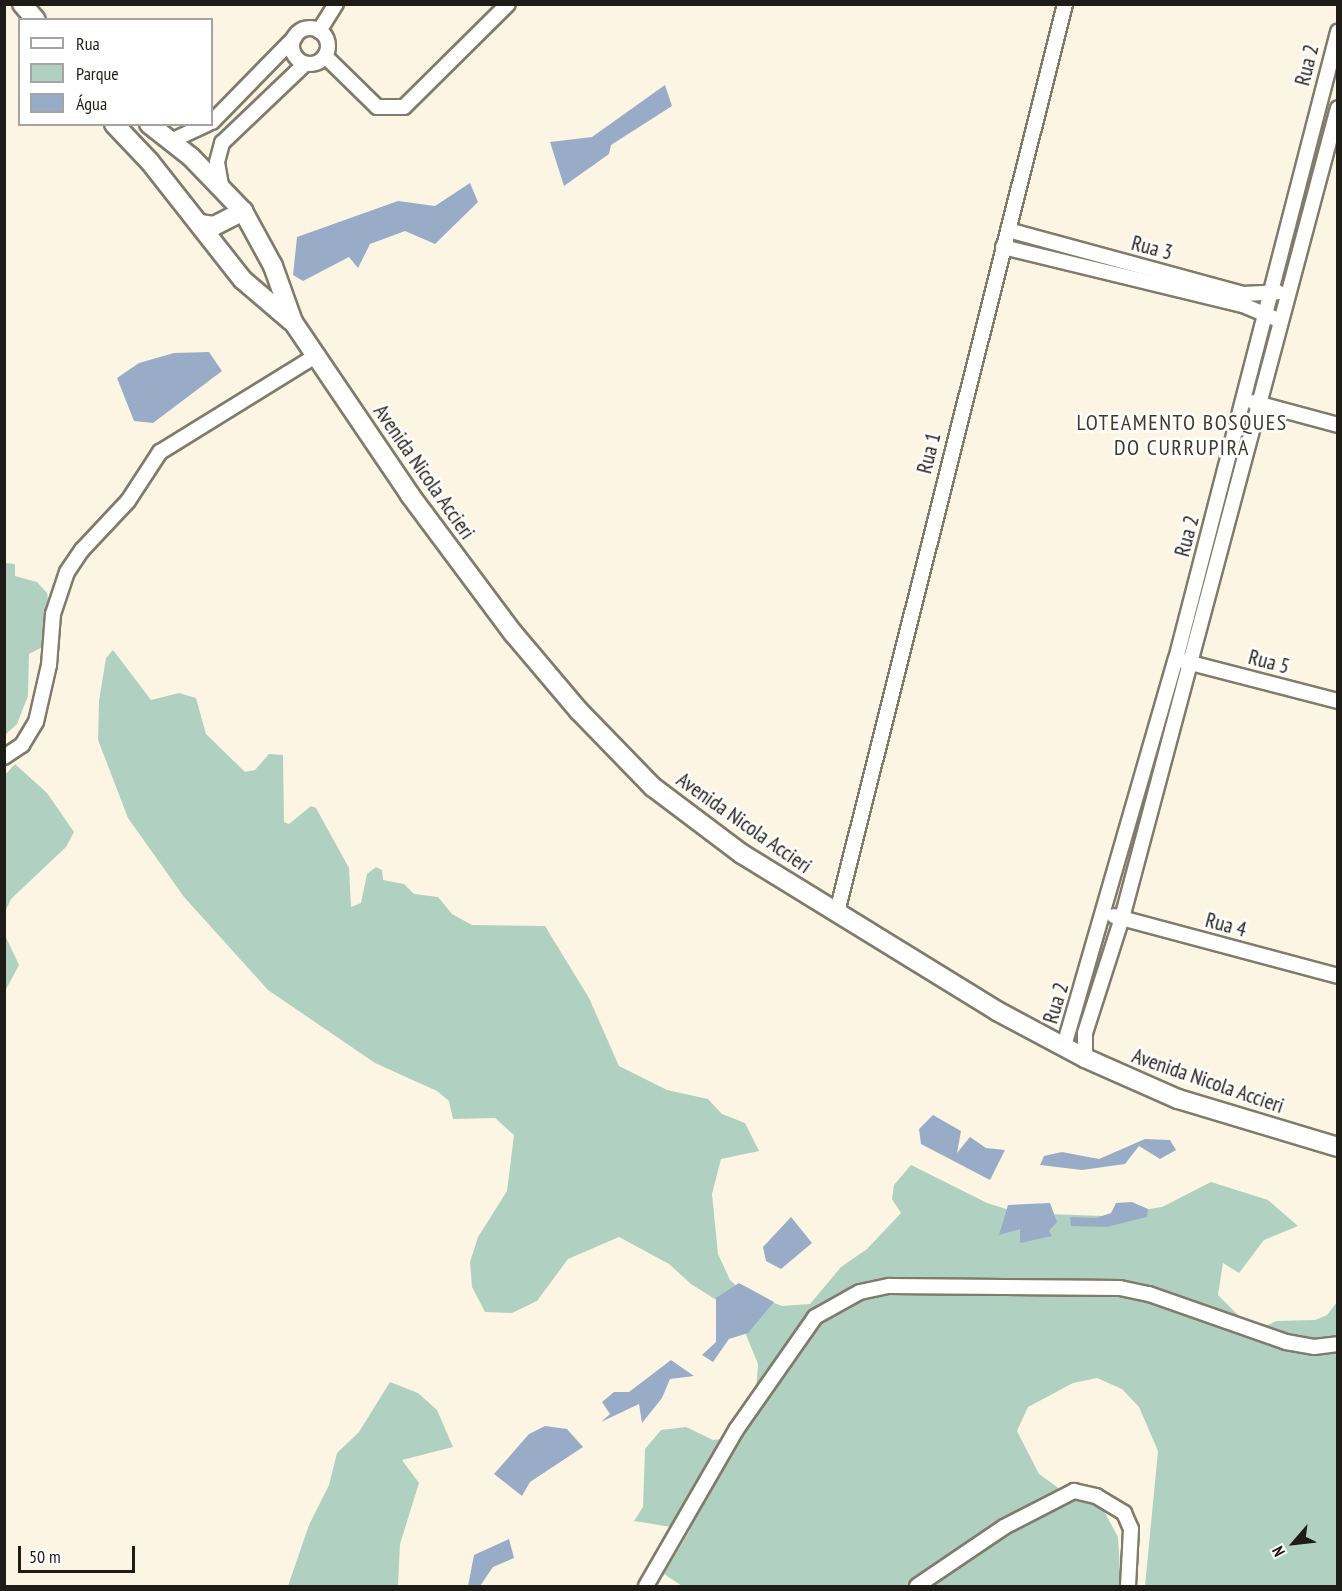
<!DOCTYPE html>
<meta charset="utf-8">
<style>
body{margin:0}
#map{position:relative;width:1342px;height:1591px;overflow:hidden;background:#fcf5e4;font-family:"PT Sans Narrow",sans-serif}
div>[style]{position:absolute}
.green>*{inset:0;background:#b0d1c1}
.water>*{inset:0;background:#99acc7}
.roads{filter:drop-shadow(2px 0 #807b6b) drop-shadow(-2px 0 #807b6b) drop-shadow(0 2px #807b6b) drop-shadow(0 -2px #807b6b)}
.minor>*{height:14px;margin:-7px;padding:0 7px;transform-origin:7px;border-radius:7px;background:#fff}
.minor>.ring{margin:-7px;padding:0;box-sizing:content-box;background:none;border:14px solid #fff;border-radius:50%}
.tertiary>*{height:18px;margin:-9px;padding:0 9px;transform-origin:9px;border-radius:9px;background:#fff}
span{translate:-50% -50%;white-space:nowrap;text-align:center;line-height:1.15;-webkit-text-stroke:5px #fff;paint-order:stroke}
.street-label{font-size:21px;color:#1e1c16}
.neighbourhood-label{font-size:22px;color:#3d392b;letter-spacing:1.5px}
.frame{position:absolute;inset:0;border:6px solid #1e1c16;pointer-events:none}
.legend{position:absolute;left:18px;top:18px;width:195px;height:108px;box-sizing:border-box;background:#fff;border:2px solid #a5a4a2;margin:0;padding:8px 10px;list-style:none;font-size:18px;color:#1e1c16}
.legend li{display:flex;align-items:center;gap:12px;height:30px}
.legend b{width:30px;border:2px solid #a5a4a2}
.north{position:absolute;left:1264px;top:1513px;width:60px;height:60px;-webkit-text-stroke:4px #fff;paint-order:stroke;rotate:242deg;font-size:16px;font-weight:700;line-height:24px;text-align:center;color:#1e1c16}
.north::after{content:'';display:block;margin:auto;width:21px;height:27px;background:#1e1c16;clip-path:polygon(50% 0,100% 100%,50% 72%,0 100%)}
.scale{position:absolute;left:18px;top:1546px;width:117px;height:27px;box-sizing:border-box;border:3px solid #1e1c16;border-top:0;padding-left:8px;font-size:18px;line-height:21px;white-space:nowrap;color:#1e1c16;-webkit-text-stroke:4px #fff;paint-order:stroke}
</style>
<div id="map">
<div class="green">
<i style="clip-path:polygon(5px 563px,15px 564px,15px 576px,37px 582px,47px 593px,54px 641px,29px 654px,28px 696px,17px 724px,5px 735px)"></i>
<i style="clip-path:polygon(113px 650px,151px 700px,179px 693px,196px 698px,206px 734px,245px 772px,255px 770px,269px 754px,283px 755px,284px 822px,289px 824px,311px 806px,316px 808px,349px 868px,351px 907px,361px 903px,367px 874px,376px 867px,382px 870px,383px 880px,404px 884px,414px 894px,438px 897px,452px 914px,472px 925px,545px 926px,589px 998px,619px 1066px,667px 1090px,708px 1099px,722px 1114px,745px 1123px,759px 1151px,721px 1159px,712px 1194px,718px 1254px,730px 1280px,740px 1289px,782px 1306px,810px 1304px,841px 1267px,867px 1249px,901px 1213px,892px 1199px,894px 1185px,911px 1165px,987px 1203px,1019px 1213px,1104px 1216px,1162px 1207px,1211px 1182px,1268px 1200px,1298px 1226px,1264px 1240px,1239px 1273px,1223px 1263px,1218px 1295px,1255px 1332px,1276px 1321px,1315px 1320px,1327px 1315px,1337px 1302px,1337px 1586px,1145px 1586px,1158px 1451px,1139px 1407px,1122px 1389px,1097px 1378px,1073px 1383px,1028px 1407px,1017px 1431px,1039px 1474px,1064px 1492px,1088px 1495px,1105px 1513px,1118px 1537px,1121px 1586px,682px 1586px,664px 1574px,690px 1530px,634px 1521px,643px 1507px,645px 1449px,661px 1430px,686px 1427px,713px 1440px,738px 1437px,754px 1419px,758px 1364px,737px 1313px,691px 1284px,669px 1264px,619px 1237px,568px 1259px,537px 1301px,512px 1313px,485px 1312px,472px 1287px,470px 1262px,478px 1237px,507px 1191px,514px 1135px,495px 1118px,453px 1119px,449px 1101px,437px 1091px,375px 1063px,268px 990px,184px 897px,128px 818px,98px 740px,99px 701px,106px 658px)"></i>
<i style="clip-path:polygon(15px 764px,47px 793px,74px 832px,66px 847px,11px 899px,5px 912px,5px 775px)"></i>
<i style="clip-path:polygon(4px 933px,19px 965px,5px 991px,4px 991px)"></i>
<i style="clip-path:polygon(390px 1382px,418px 1393px,437px 1410px,453px 1447px,402px 1460px,419px 1483px,400px 1544px,398px 1586px,288px 1586px,309px 1525px,329px 1485px,337px 1453px,359px 1432px)"></i>
</div>
<div class="water">
<i style="clip-path:polygon(665px 85px,672px 106px,611px 145px,609px 154px,564px 186px,550px 142px,592px 137px)"></i>
<i style="clip-path:polygon(470px 183px,478px 202px,435px 244px,405px 231px,370px 244px,358px 268px,349px 257px,303px 281px,293px 275px,297px 237px,398px 201px,435px 206px)"></i>
<i style="clip-path:polygon(209px 352px,222px 371px,153px 423px,134px 421px,117px 378px,139px 363px,174px 353px)"></i>
<i style="clip-path:polygon(933px 1115px,961px 1131px,957px 1153px,970px 1137px,986px 1148px,1005px 1150px,990px 1180px,921px 1144px,919px 1129px)"></i>
<i style="clip-path:polygon(1145px 1139px,1170px 1140px,1176px 1150px,1160px 1159px,1139px 1146px,1125px 1164px,1082px 1170px,1040px 1165px,1044px 1156px,1062px 1152px,1099px 1159px)"></i>
<i style="clip-path:polygon(1132px 1202px,1148px 1209px,1147px 1217px,1107px 1227px,1071px 1226px,1070px 1217px,1096px 1218px,1111px 1213px,1116px 1203px)"></i>
<i style="clip-path:polygon(1050px 1203px,1057px 1222px,1049px 1231px,1052px 1236px,1020px 1243px,1020px 1229px,999px 1235px,1008px 1205px)"></i>
<i style="clip-path:polygon(791px 1217px,812px 1243px,781px 1269px,766px 1261px,763px 1247px)"></i>
<i style="clip-path:polygon(739px 1283px,774px 1302px,748px 1333px,729px 1339px,713px 1362px,702px 1355px,716px 1342px,716px 1298px)"></i>
<i style="clip-path:polygon(671px 1360px,694px 1376px,670px 1379px,662px 1398px,642px 1423px,639px 1404px,601px 1422px,610px 1414px,602px 1402px,614px 1392px,629px 1392px)"></i>
<i style="clip-path:polygon(545px 1426px,567px 1429px,583px 1447px,530px 1482px,522px 1496px,494px 1474px,529px 1434px)"></i>
<i style="clip-path:polygon(509px 1539px,514px 1558px,493px 1567px,480px 1586px,468px 1586px,474px 1555px)"></i>
</div>
<div class="roads">
<div class="minor">
<i class="ring" style="left:292px;top:28px;width:22px;height:22px"></i>
<i style="left:319px;top:31px;width:32px;rotate:-58deg"></i>
<i style="left:325px;top:56px;width:73px;rotate:44.4deg"></i>
<i style="left:377px;top:107px;width:27px"></i>
<i style="left:404px;top:107px;width:146px;rotate:-44.7deg"></i>
<i style="left:212px;top:122px;width:119px;rotate:-45.7deg"></i>
<i style="left:173px;top:140px;width:38px;rotate:-25deg"></i>
<i style="left:221px;top:185px;width:23px;rotate:-100deg"></i>
<i style="left:217px;top:162px;width:20px;rotate:-75deg"></i>
<i style="left:222px;top:143px;width:115px;rotate:-43.6deg"></i>
<i style="left:1008px;top:230px;width:244px;rotate:15.2deg"></i>
<i style="left:1243px;top:294px;width:35px;rotate:-3deg"></i>
<i style="left:1003px;top:247px;width:247px;rotate:13.6deg"></i>
<i style="left:1243px;top:305px;width:33px;rotate:23deg"></i>
<i style="left:1253px;top:402px;width:88px;rotate:15.1deg"></i>
<i style="left:1183px;top:661px;width:160px;rotate:14.5deg"></i>
<i style="left:4px;top:757px;width:22px;rotate:-34deg"></i>
<i style="left:22px;top:745px;width:27px;rotate:-59deg"></i>
<i style="left:36px;top:722px;width:58px;rotate:-77.2deg"></i>
<i style="left:49px;top:665px;width:51px;rotate:-85.5deg"></i>
<i style="left:53px;top:614px;width:44px;rotate:-71.6deg"></i>
<i style="left:67px;top:572px;width:27px;rotate:-56deg"></i>
<i style="left:82px;top:550px;width:67px;rotate:-46.8deg"></i>
<i style="left:128px;top:501px;width:59px;rotate:-56.9deg"></i>
<i style="left:160px;top:452px;width:185px;rotate:-31.7deg"></i>
<i style="left:837px;top:912px;width:936px;rotate:-75.9deg"></i>
<i style="left:1114px;top:916px;width:232px;rotate:15deg"></i>
<i style="left:1064px;top:1046px;width:403px;rotate:-73.9deg"></i>
<i style="left:1176px;top:659px;width:648px;rotate:-75.51deg"></i>
<i style="left:1085px;top:1058px;width:25px;rotate:-90deg"></i>
<i style="left:1085px;top:1033px;width:121px;rotate:-72.2deg"></i>
<i style="left:1122px;top:918px;width:838px;rotate:-75.07deg"></i>
<i style="left:646px;top:1586px;width:180px;rotate:-60deg"></i>
<i style="left:736px;top:1430px;width:138px;rotate:-55deg"></i>
<i style="left:815px;top:1317px;width:51px;rotate:-29.1deg"></i>
<i style="left:860px;top:1292px;width:30px;rotate:-12deg"></i>
<i style="left:889px;top:1286px;width:231px;rotate:0.5deg"></i>
<i style="left:1120px;top:1288px;width:30px;rotate:12deg"></i>
<i style="left:1149px;top:1294px;width:145px;rotate:19.3deg"></i>
<i style="left:1286px;top:1342px;width:28px;rotate:10deg"></i>
<i style="left:1314px;top:1347px;width:24px;rotate:-7deg"></i>
<i style="left:917px;top:1586px;width:105px;rotate:-34.1deg"></i>
<i style="left:1004px;top:1527px;width:79px;rotate:-27.2deg"></i>
<i style="left:1074px;top:1491px;width:23px;rotate:13deg"></i>
<i style="left:1096px;top:1496px;width:33px;rotate:31deg"></i>
<i style="left:1124px;top:1513px;width:17px;rotate:66deg"></i>
<i style="left:1131px;top:1529px;width:57px;rotate:93deg"></i>
</div>
<div class="tertiary">
<i style="left:22px;top:4px;width:21px;rotate:49deg"></i>
<i style="left:114px;top:124px;width:52px;rotate:46.5deg"></i>
<i style="left:150px;top:162px;width:150px;rotate:51.8deg"></i>
<i style="left:243px;top:280px;width:63px;rotate:40.5deg"></i>
<i style="left:149px;top:124px;width:53px;rotate:38.2deg"></i>
<i style="left:191px;top:157px;width:75px;rotate:46.1deg"></i>
<i style="left:243px;top:211px;width:63px;rotate:61.4deg"></i>
<i style="left:273px;top:266px;width:59px;rotate:70.3deg"></i>
<i style="left:293px;top:322px;width:209px;rotate:55.9deg"></i>
<i style="left:410px;top:495px;width:172px;rotate:53.3deg"></i>
<i style="left:513px;top:633px;width:102px;rotate:49.8deg"></i>
<i style="left:579px;top:711px;width:106px;rotate:45.8deg"></i>
<i style="left:653px;top:787px;width:111px;rotate:37deg"></i>
<i style="left:742px;top:854px;width:299px;rotate:31.6deg"></i>
<i style="left:997px;top:1011px;width:100px;rotate:28.1deg"></i>
<i style="left:1085px;top:1058px;width:102px;rotate:23.8deg"></i>
<i style="left:1178px;top:1099px;width:167px;rotate:16.7deg"></i>
<i style="left:200px;top:224px;width:14px;rotate:8deg"></i>
<i style="left:214px;top:226px;width:33px;rotate:-27deg"></i>
</div>
</div>
<div class="street-label">
<span style="left:1307px;top:65px;rotate:-76deg">Rua 2</span>
<span style="left:1152px;top:248px;rotate:15deg">Rua 3</span>
<span style="left:929px;top:453px;rotate:-76deg">Rua 1</span>
<span style="left:424px;top:472px;rotate:55deg">Avenida Nicola Accieri</span>
<span style="left:1187px;top:536px;rotate:-75deg">Rua 2</span>
<span style="left:1269px;top:662px;rotate:15deg">Rua 5</span>
<span style="left:744px;top:823px;rotate:35deg">Avenida Nicola Accieri</span>
<span style="left:1226px;top:925px;rotate:15deg">Rua 4</span>
<span style="left:1056px;top:1003px;rotate:-73deg">Rua 2</span>
<span style="left:1208px;top:1081px;rotate:19deg">Avenida Nicola Accieri</span>
</div>
<div class="neighbourhood-label">
<span style="left:1182px;top:435px">LOTEAMENTO BOSQUES<br>DO CURRUPIRA</span>
</div>
<div class="frame"></div>
<ul class="legend">
<li><b style="height:8px;background:#fff"></b>Rua</li>
<li><b style="height:16px;background:#b0d1c1"></b>Parque</li>
<li><b style="height:16px;background:#99acc7"></b>Água</li>
</ul>
<div class="north">N</div>
<div class="scale">50 m</div>
</div>
